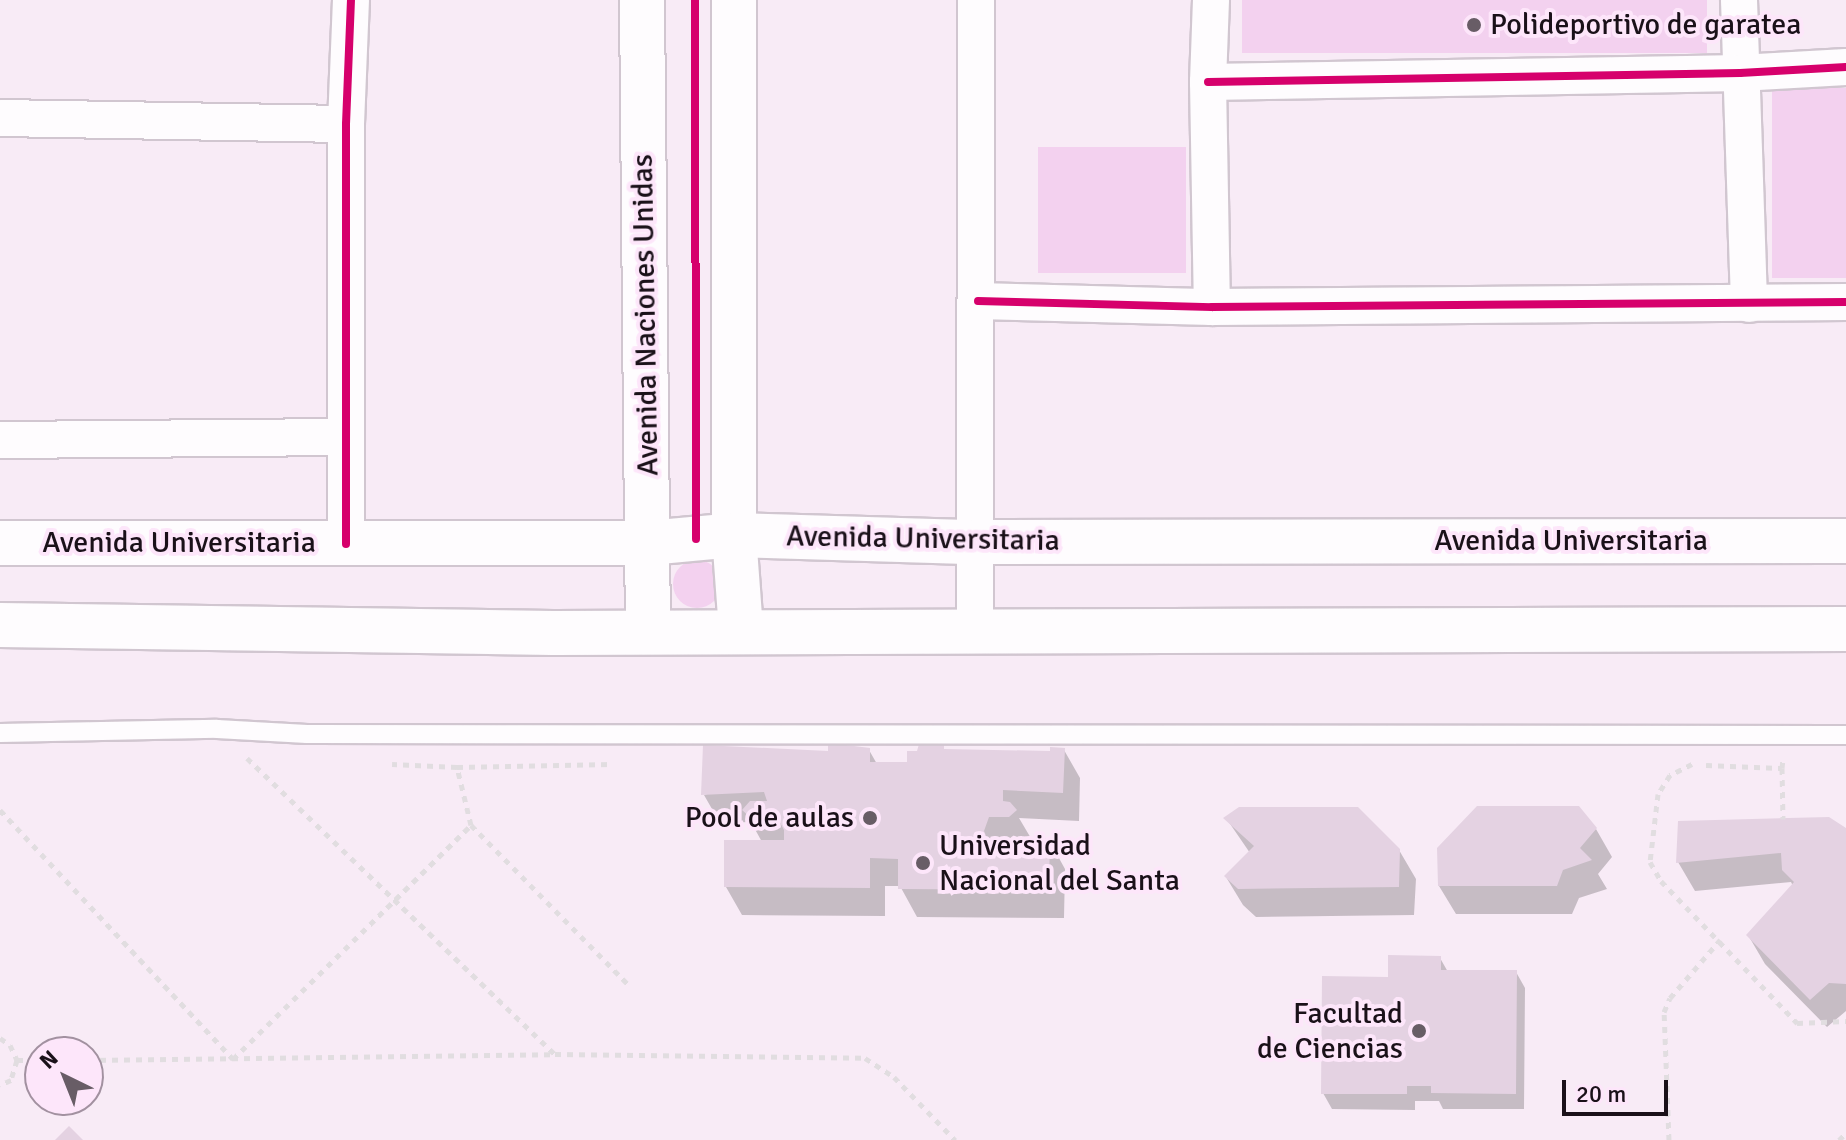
<!DOCTYPE html>
<style>
body{margin:0}
#map{position:relative;width:1846px;height:1140px;overflow:hidden;background:#f8ebf6;font-family:Signika,sans-serif}
div>[style]{position:absolute}
.green>*{inset:0;background:#f3d1ef;transform-origin:0 0}
.round{border-radius:50%}
.shadow>*{inset:0;background:#0003}
.building>*{inset:0;background:#e4d2e2}
.path>*{height:5px;margin-top:-2.5px;transform-origin:0;background:repeating-linear-gradient(90deg,#e1dde0 0 6px,transparent 0 12px)}
.roads{filter:drop-shadow(2px 0 #d1c6d0) drop-shadow(-2px 0 #d1c6d0) drop-shadow(0 2px #d1c6d0) drop-shadow(0 -2px #d1c6d0)}
.service>*{height:18px;margin:-9px;padding:0 9px;transform-origin:9px;border-radius:9px;background:#fefcfe}
.minor>*{height:36px;margin:-18px;padding:0 18px;transform-origin:18px;border-radius:18px;background:#fefcfe}
.secondary>*{height:44px;margin:-22px;padding:0 22px;transform-origin:22px;border-radius:22px;background:#fefcfe}
.cycleway>*{height:8px;margin:-4px;padding:0 4px;transform-origin:4px;border-radius:4px;background:#d6006c}
.dots>*{width:22px;height:22px;translate:-50% -50%;box-sizing:border-box;border:4px solid #fde6fa;border-radius:50%}
span{translate:-50% -50%;white-space:nowrap;text-align:center;line-height:1.15;-webkit-text-stroke:8px #fde6fa;paint-order:stroke}
.poi-label{font-size:30px;color:#1a1119}
.left{translate:0 -50%;text-align:left}
.right{translate:-100% -50%;text-align:right}
.street-label{font-size:30px;color:#1a1119}
.north{position:absolute;left:24px;top:1036px;width:80px;height:80px;box-sizing:border-box;background:#fde6fa;border:2px solid #a291a0;border-radius:50%;rotate:317deg;font-size:22px;font-weight:700;line-height:32px;text-align:center;color:#1a1119}
.north::after{content:'';display:block;margin:auto;width:28px;height:36px;background:#685d66;clip-path:polygon(50% 0,100% 100%,50% 72%,0 100%)}
.scale{position:absolute;left:1562px;top:1080px;width:106px;height:36px;box-sizing:border-box;border:4px solid #1a1119;border-top:0;padding-left:10px;font-size:24px;line-height:28px;white-space:nowrap;color:#1a1119;-webkit-text-stroke:6px #fde6fa;paint-order:stroke}
</style>
<div id="map">
<div class="green">
<i style="left:1242px;top:0;width:465px;height:53px"></i>
<i style="left:1772px;top:88px;width:74px;height:190px"></i>
<i style="left:1186px;top:147px;width:126px;height:148px;rotate:90deg"></i>
<i class="round" style="left:673px;top:560px;width:48px;height:48px"></i>
</div>
<div class="shadow">
<i style="clip-path:polygon(869px 750px,877px 764px,909px 764px,945px 751px,1052px 754px,1064px 750px,1080px 778px,1079px 821px,1019px 818px,1032px 840px,1049px 840px,1065px 869px,1064px 918px,917px 917px,900px 886px,885px 886px,885px 916px,742px 915px,726px 887px,762px 842px,751px 822px,720px 823px,704px 795px,830px 753px)"></i>
<i style="clip-path:polygon(1226px 818px,1399px 850px,1416px 879px,1414px 915px,1256px 917px,1243px 905px,1226px 877px,1250px 853px)"></i>
<i style="clip-path:polygon(1596px 829px,1612px 857px,1598px 874px,1607px 889px,1579px 898px,1572px 914px,1456px 914px,1439px 886px)"></i>
<i style="clip-path:polygon(1846px 831px,1846px 1011px,1827px 1027px,1765px 964px,1748px 935px,1793px 886px,1791px 882px,1695px 891px,1678px 862px)"></i>
<i style="clip-path:polygon(1440px 958px,1448px 972px,1516px 972px,1525px 988px,1524px 1109px,1443px 1109px,1439px 1101px,1415px 1101px,1415px 1110px,1332px 1109px,1323px 1093px,1390px 979px)"></i>
</div>
<div class="building">
<i style="clip-path:polygon(919px 744px,944px 745px,944px 749px,1050px 751px,1050px 747px,1065px 748px,1063px 793px,1003px 790px,1003px 801px,1010px 802px,1017px 810px,1009px 817px,989px 817px,984px 831px,987px 838px,1050px 838px,1049px 890px,898px 889px,898px 859px,870px 858px,870px 888px,724px 887px,724px 840px,784px 840px,784px 830px,778px 819px,752px 819px,742px 810px,750px 801px,767px 801px,764px 792px,701px 795px,703px 745px,828px 751px,828px 745px,846px 745px,870px 748px,870px 762px,907px 762px,907px 751px,917px 751px)"></i>
<i style="clip-path:polygon(1477px 806px,1579px 806px,1597px 828px,1580px 848px,1592px 860px,1563px 870px,1557px 886px,1438px 886px,1437px 848px)"></i>
<i style="clip-path:polygon(1239px 807px,1358px 807px,1400px 849px,1399px 887px,1238px 889px,1224px 876px,1254px 846px,1223px 818px)"></i>
<i style="clip-path:polygon(1829px 817px,1846px 828px,1846px 984px,1829px 983px,1810px 1000px,1746px 935px,1794px 882px,1782px 870px,1781px 853px,1676px 863px,1678px 821px)"></i>
<i style="clip-path:polygon(1388px 955px,1441px 956px,1441px 970px,1517px 970px,1516px 1094px,1431px 1093px,1431px 1086px,1407px 1086px,1407px 1094px,1321px 1094px,1322px 976px,1388px 977px)"></i>
<i style="clip-path:polygon(69px 1126px,83px 1140px,55px 1140px)"></i>
</div>
<div class="path">
<i style="left:247px;top:758px;width:426px;rotate:43.9deg"></i>
<i style="left:1692px;top:764px;width:25px;rotate:153deg"></i>
<i style="left:1670px;top:775px;width:22px;rotate:122deg"></i>
<i style="left:1658px;top:794px;width:68px;rotate:96.7deg"></i>
<i style="left:1650px;top:862px;width:22px;rotate:60deg"></i>
<i style="left:1661px;top:881px;width:197px;rotate:46.2deg"></i>
<i style="left:1797px;top:1023px;width:49px;rotate:-2.3deg"></i>
<i style="left:1706px;top:765px;width:76px;rotate:2.3deg"></i>
<i style="left:1782px;top:768px;width:10px;rotate:-84deg"></i>
<i style="left:457px;top:767px;width:155px;rotate:-1.1deg"></i>
<i style="left:1782px;top:768px;width:51px;rotate:88.9deg"></i>
<i style="left:0;top:810px;width:341px;rotate:46.9deg"></i>
<i style="left:233px;top:1059px;width:334px;rotate:-44.5deg"></i>
<i style="left:471px;top:825px;width:60px;rotate:-103.6deg"></i>
<i style="left:457px;top:767px;width:65px;rotate:-177.4deg"></i>
<i style="left:471px;top:825px;width:225px;rotate:45.4deg"></i>
<i style="left:0;top:1038px;width:12px;rotate:35deg"></i>
<i style="left:10px;top:1045px;width:17px;rotate:65deg"></i>
<i style="left:17px;top:1060px;width:21px;rotate:107deg"></i>
<i style="left:11px;top:1080px;width:12px;rotate:156deg"></i>
<i style="left:17px;top:1060px;width:23px"></i>
<i style="left:88px;top:1060px;width:467px;rotate:-0.7deg"></i>
<i style="left:555px;top:1054px;width:310px;rotate:0.7deg"></i>
<i style="left:865px;top:1058px;width:35px;rotate:33deg"></i>
<i style="left:894px;top:1077px;width:88px;rotate:45.9deg"></i>
<i style="left:1669px;top:1140px;width:128px;rotate:-92.2deg"></i>
<i style="left:1664px;top:1012px;width:15px;rotate:-67deg"></i>
<i style="left:1670px;top:998px;width:77px;rotate:-49.2deg"></i>
<i style="left:1839px;top:1140px;width:10px;rotate:-45deg"></i>
</div>
<div class="roads">
<div class="service">
<i style="left:0;top:733px;width:217px;rotate:-1.1deg"></i>
<i style="left:217px;top:729px;width:90px;rotate:3.2deg"></i>
<i style="left:307px;top:734px;width:1539px;rotate:0.04deg"></i>
</div>
<div class="minor">
<i style="left:1211px;top:0;width:82px;rotate:92.1deg"></i>
<i style="left:1208px;top:82px;width:225px;rotate:89deg"></i>
<i style="left:1739px;top:0;width:304px;rotate:88.1deg"></i>
<i style="left:1208px;top:82px;width:532px;rotate:-0.97deg"></i>
<i style="left:1740px;top:73px;width:106px;rotate:-3.2deg"></i>
<i style="left:0;top:118px;width:346px;rotate:1deg"></i>
<i style="left:978px;top:301px;width:234px;rotate:1.5deg"></i>
<i style="left:1212px;top:307px;width:634px;rotate:-0.45deg"></i>
<i style="left:0;top:440px;width:346px;rotate:-0.5deg"></i>
<i style="left:346px;top:544px;width:420px;rotate:-90deg"></i>
<i style="left:346px;top:124px;width:124px;rotate:-87.7deg"></i>
<i style="left:975px;top:631px;width:631px;rotate:-89.91deg"></i>
</div>
<div class="secondary">
<i style="left:642px;top:0;width:631px;rotate:89.46deg"></i>
<i style="left:734px;top:0;width:535px;rotate:90deg"></i>
<i style="left:734px;top:535px;width:96px;rotate:85.8deg"></i>
<i style="left:0;top:543px;width:648px"></i>
<i style="left:648px;top:543px;width:86px;rotate:-5.3deg"></i>
<i style="left:734px;top:535px;width:241px;rotate:1.7deg"></i>
<i style="left:975px;top:542px;width:871px;rotate:-0.07deg"></i>
<i style="left:0;top:625px;width:553px;rotate:0.83deg"></i>
<i style="left:553px;top:633px;width:1293px;rotate:-0.18deg"></i>
</div>
</div>
<div class="cycleway">
<i style="left:695px;top:0;width:539px;rotate:89.89deg"></i>
<i style="left:1208px;top:82px;width:532px;rotate:-0.97deg"></i>
<i style="left:1740px;top:73px;width:106px;rotate:-3.2deg"></i>
<i style="left:978px;top:301px;width:234px;rotate:1.5deg"></i>
<i style="left:1212px;top:307px;width:634px;rotate:-0.45deg"></i>
<i style="left:346px;top:544px;width:420px;rotate:-90deg"></i>
<i style="left:346px;top:124px;width:124px;rotate:-87.7deg"></i>
</div>
<div class="dots">
<i style="left:1474px;top:25px;background:#685d66"></i>
<i style="left:870px;top:818px;background:#685d66"></i>
<i style="left:923px;top:863px;background:#685d66"></i>
<i style="left:1419px;top:1031px;background:#685d66"></i>
</div>
<div class="poi-label">
<span class="left" style="left:1490px;top:25px">Polideportivo de garatea</span>
<span class="right" style="left:854px;top:818px">Pool de aulas</span>
<span class="left" style="left:939px;top:863px">Universidad<br>Nacional del Santa</span>
<span class="right" style="left:1403px;top:1031px">Facultad<br>de Ciencias</span>
</div>
<div class="street-label">
<span style="left:646px;top:315px;rotate:-91deg">Avenida Naciones Unidas</span>
<span style="left:923px;top:539px;rotate:1deg">Avenida Universitaria</span>
<span style="left:1571px;top:541px">Avenida Universitaria</span>
<span style="left:179px;top:543px">Avenida Universitaria</span>
</div>
<div class="north">N</div>
<div class="scale">20 m</div>
</div>
